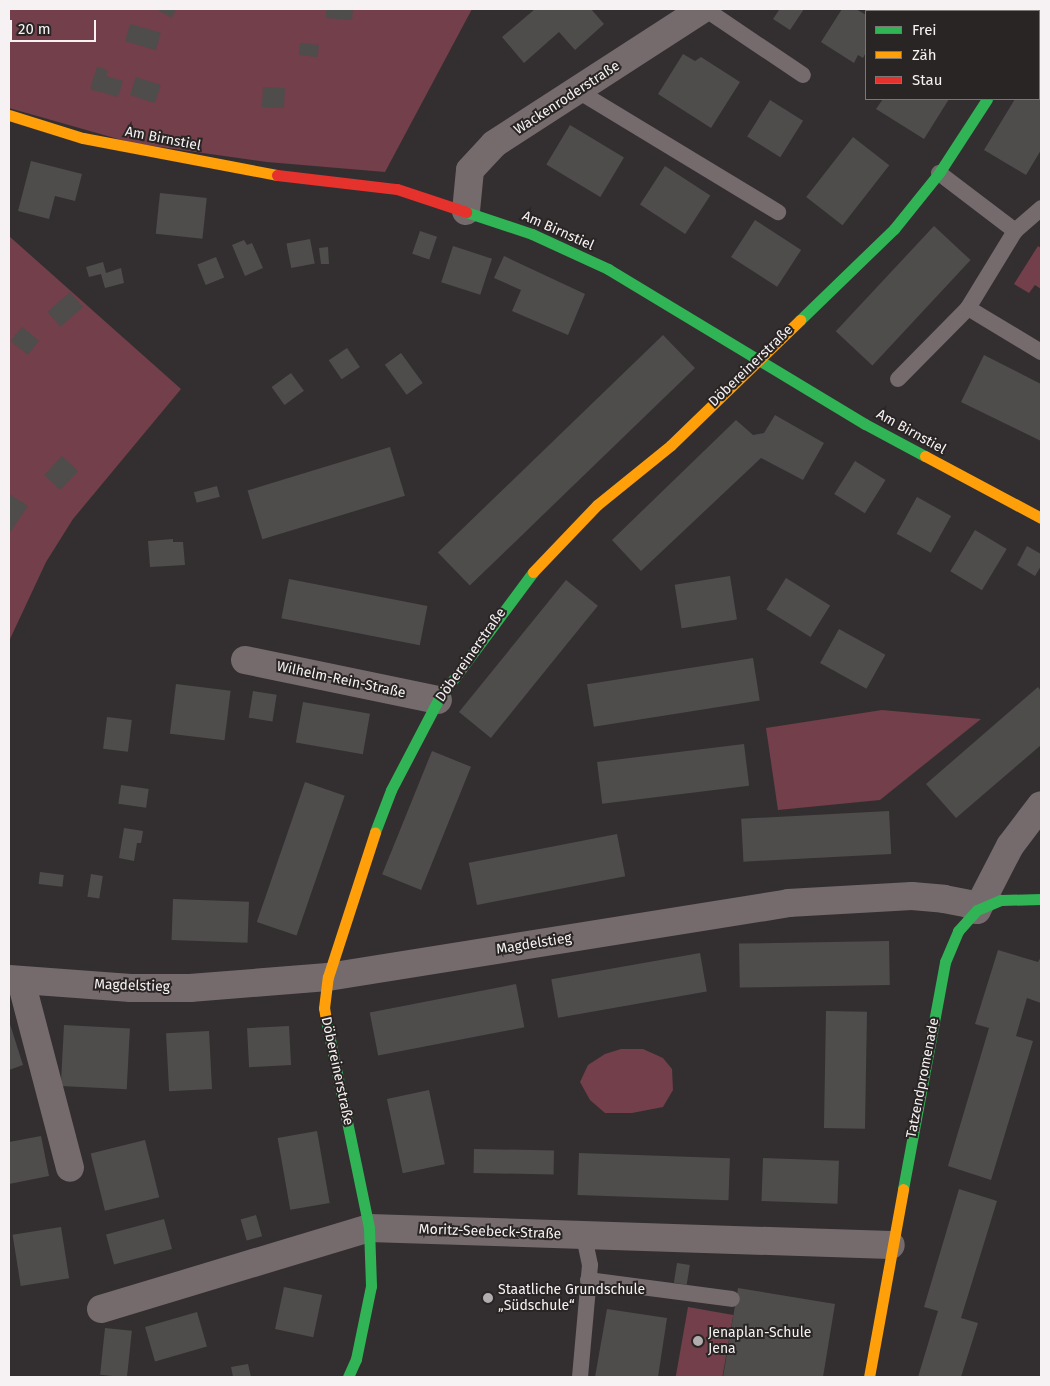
<!DOCTYPE html>
<meta charset="utf-8">
<style>
body{margin:0}
#map{position:relative;width:1050px;height:1386px;overflow:hidden;background:#332f30;font-family:"Fira Sans",sans-serif}
div>[style]{position:absolute}
.green>*{inset:0;background:#723f4b;transform-origin:0 0}
.building>*{inset:0;background:#4f4c4c;transform-origin:0 0}
.lane>*{height:16px;margin:-8px;padding:0 8px;transform-origin:8px;border-radius:8px;background:#756b6d}
.street>*{height:28px;margin:-14px;padding:0 14px;transform-origin:14px;border-radius:14px;background:#756b6d}
.fast>*{height:11px;margin:-5.5px;padding:0 5.5px;transform-origin:5.5px;border-radius:5.5px;background:#30b455}
.slow>*{height:11px;margin:-5.5px;padding:0 5.5px;transform-origin:5.5px;border-radius:5.5px;background:#ff9f0a}
.jam>*{height:11px;margin:-5.5px;padding:0 5.5px;transform-origin:5.5px;border-radius:5.5px;background:#e5322d}
.dots>*{width:14px;height:14px;translate:-50% -50%;box-sizing:border-box;border:2px solid #2a2525;border-radius:50%}
span{translate:-50% -50%;white-space:nowrap;text-align:center;line-height:1.15;-webkit-text-stroke:4px #2a2525;paint-order:stroke}
.street-label{font-size:14px;color:#f6f2f3}
.poi-label{font-size:14px;color:#f6f2f3}
.left{translate:0 -50%;text-align:left}
.frame{position:absolute;inset:0;border:10px solid #f6f2f3;pointer-events:none}
.legend{position:absolute;left:865px;top:10px;width:175px;height:90px;box-sizing:border-box;background:#2a2525;border:1px solid #7c7777;margin:0;padding:6px 9px;list-style:none;font-size:15px;color:#f6f2f3}
.legend li{display:flex;align-items:center;gap:10px;height:25px}
.legend b{width:25px;border:1px solid #7c7777}
.scale{position:absolute;left:10px;top:20px;width:86px;height:22px;box-sizing:border-box;border:2px solid #f6f2f3;border-top:0;padding-left:6px;font-size:15px;line-height:18px;white-space:nowrap;color:#f6f2f3;-webkit-text-stroke:4px #2a2525;paint-order:stroke}
</style>
<div id="map">
<div class="green">
<i style="clip-path:polygon(9px 9px,472px 9px,385px 172px,267px 162px,132px 143px,9px 108px)"></i>
<i style="clip-path:polygon(9px 236px,181px 389px,73px 519px,46px 562px,10px 639px)"></i>
<i style="clip-path:polygon(1038px 246px,1041px 248px,1041px 289px,1035px 285px,1029px 293px,1014px 284px)"></i>
<i style="clip-path:polygon(882px 710px,981px 719px,880px 800px,778px 810px,766px 728px)"></i>
<i style="clip-path:polygon(621px 1049px,643px 1049px,663px 1058px,672px 1069px,673px 1090px,663px 1107px,632px 1113px,605px 1113px,590px 1100px,580px 1082px,588px 1065px,605px 1054px)"></i>
<i style="left:688px;top:1307px;width:46px;height:71px;rotate:10deg"></i>
</div>
<div class="building">
<i style="clip-path:polygon(156px 9px,176px 9px,172px 18px)"></i>
<i style="clip-path:polygon(326px 9px,353px 9px,352px 20px,326px 18px)"></i>
<i style="clip-path:polygon(535px 9px,591px 9px,604px 24px,575px 50px,559px 32px,524px 63px,502px 37px)"></i>
<i style="clip-path:polygon(777px 9px,804px 9px,790px 30px,773px 19px,779px 10px)"></i>
<i style="clip-path:polygon(842px 9px,856px 9px,866px 15px,866px 52px,863px 58px,858px 55px,854px 63px,821px 42px)"></i>
<i style="left:938px;top:9px;width:48px;height:3px"></i>
<i style="left:130px;top:24px;width:32px;height:18px;rotate:16deg"></i>
<i style="left:300px;top:43px;width:19px;height:12px;rotate:6deg"></i>
<i style="clip-path:polygon(683px 54px,695px 61px,701px 57px,740px 82px,711px 128px,658px 94px)"></i>
<i style="clip-path:polygon(1041px 55px,1041px 150px,1026px 175px,984px 150px,1015px 99px,1039px 99px)"></i>
<i style="clip-path:polygon(97px 67px,108px 70px,106px 76px,123px 81px,118px 97px,90px 89px)"></i>
<i style="left:136px;top:77px;width:26px;height:19px;rotate:18deg"></i>
<i style="left:263px;top:87px;width:22px;height:20px;rotate:3deg"></i>
<i style="clip-path:polygon(883px 99px,949px 99px,924px 139px,876px 109px)"></i>
<i style="left:770px;top:100px;width:39px;height:43px;rotate:32deg"></i>
<i style="left:570px;top:125px;width:63px;height:46px;rotate:31deg"></i>
<i style="left:853px;top:137px;width:46px;height:76px;rotate:38deg"></i>
<i style="clip-path:polygon(31px 161px,82px 174px,75px 201px,55px 196px,49px 219px,18px 211px)"></i>
<i style="left:665px;top:166px;width:54px;height:46px;rotate:33deg"></i>
<i style="left:160px;top:193px;width:47px;height:41px;rotate:6deg"></i>
<i style="left:755px;top:220px;width:55px;height:44px;rotate:33deg"></i>
<i style="left:934px;top:226px;width:50px;height:144px;rotate:43deg"></i>
<i style="left:420px;top:231px;width:18px;height:24px;rotate:19deg"></i>
<i style="left:310px;top:239px;width:25px;height:24px;rotate:79deg"></i>
<i style="clip-path:polygon(244px 240px,247px 245px,252px 243px,263px 268px,245px 276px,232px 245px)"></i>
<i style="left:453px;top:246px;width:41px;height:38px;rotate:18deg"></i>
<i style="clip-path:polygon(328px 247px,329px 264px,321px 264px,319px 248px)"></i>
<i style="clip-path:polygon(504px 256px,585px 294px,568px 335px,512px 311px,521px 290px,494px 278px)"></i>
<i style="left:216px;top:257px;width:22px;height:20px;rotate:68deg"></i>
<i style="clip-path:polygon(103px 262px,106px 273px,121px 268px,124px 283px,105px 288px,101px 274px,89px 277px,86px 267px)"></i>
<i style="left:70px;top:292px;width:20px;height:30px;rotate:49deg"></i>
<i style="left:22px;top:327px;width:22px;height:18px;rotate:39deg"></i>
<i style="left:663px;top:335px;width:46px;height:313px;rotate:46deg"></i>
<i style="left:347px;top:348px;width:23px;height:22px;rotate:56deg"></i>
<i style="left:401px;top:353px;width:37px;height:20px;rotate:54deg"></i>
<i style="clip-path:polygon(984px 355px,1041px 384px,1041px 441px,961px 402px)"></i>
<i style="left:291px;top:373px;width:22px;height:24px;rotate:54deg"></i>
<i style="clip-path:polygon(775px 415px,824px 443px,803px 480px,761px 458px,641px 571px,612px 540px,736px 420px,753px 435px,764px 433px)"></i>
<i style="left:390px;top:447px;width:51px;height:149px;rotate:73deg"></i>
<i style="left:62px;top:456px;width:22px;height:26px;rotate:43deg"></i>
<i style="left:855px;top:461px;width:36px;height:39px;rotate:32deg"></i>
<i style="left:217px;top:486px;width:11px;height:24px;rotate:75deg"></i>
<i style="clip-path:polygon(9px 494px,28px 506px,11px 531px,9px 530px)"></i>
<i style="left:917px;top:497px;width:39px;height:42px;rotate:29deg"></i>
<i style="left:975px;top:530px;width:37px;height:48px;rotate:31deg"></i>
<i style="clip-path:polygon(173px 539px,173px 542px,183px 542px,185px 565px,150px 567px,148px 541px)"></i>
<i style="clip-path:polygon(1027px 546px,1041px 554px,1041px 566px,1035px 576px,1017px 565px)"></i>
<i style="left:730px;top:576px;width:44px;height:56px;rotate:81deg"></i>
<i style="left:786px;top:578px;width:52px;height:37px;rotate:32deg"></i>
<i style="left:289px;top:579px;width:141px;height:40px;rotate:11deg"></i>
<i style="left:566px;top:580px;width:41px;height:170px;rotate:39deg"></i>
<i style="left:839px;top:629px;width:53px;height:39px;rotate:29deg"></i>
<i style="left:753px;top:658px;width:43px;height:168px;rotate:81deg"></i>
<i style="left:176px;top:684px;width:55px;height:50px;rotate:7deg"></i>
<i style="clip-path:polygon(1038px 687px,1041px 691px,1041px 745px,956px 818px,926px 784px)"></i>
<i style="left:253px;top:691px;width:24px;height:27px;rotate:9deg"></i>
<i style="left:303px;top:702px;width:68px;height:41px;rotate:10deg"></i>
<i style="left:107px;top:717px;width:25px;height:32px;rotate:7deg"></i>
<i style="left:744px;top:744px;width:42px;height:148px;rotate:83deg"></i>
<i style="left:432px;top:751px;width:42px;height:133px;rotate:22deg"></i>
<i style="left:305px;top:782px;width:42px;height:148px;rotate:19deg"></i>
<i style="left:121px;top:785px;width:28px;height:19px;rotate:8deg"></i>
<i style="left:889px;top:811px;width:43px;height:148px;rotate:87deg"></i>
<i style="clip-path:polygon(124px 828px,143px 831px,141px 843px,137px 843px,134px 861px,119px 858px)"></i>
<i style="left:617px;top:834px;width:43px;height:151px;rotate:79deg"></i>
<i style="left:40px;top:872px;width:24px;height:12px;rotate:7deg"></i>
<i style="left:91px;top:874px;width:12px;height:23px;rotate:9deg"></i>
<i style="left:173px;top:899px;width:76px;height:41px;rotate:2deg"></i>
<i style="left:889px;top:941px;width:44px;height:150px;rotate:89deg"></i>
<i style="clip-path:polygon(998px 950px,1038px 962px,1041px 957px,1041px 1003px,1027px 998px,1016px 1036px,1033px 1041px,991px 1180px,948px 1166px,989px 1028px,975px 1024px)"></i>
<i style="left:700px;top:953px;width:39px;height:151px;rotate:80deg"></i>
<i style="left:516px;top:984px;width:44px;height:149px;rotate:79deg"></i>
<i style="left:826px;top:1011px;width:41px;height:117px;rotate:1deg"></i>
<i style="clip-path:polygon(9px 1021px,23px 1065px,9px 1070px)"></i>
<i style="left:64px;top:1025px;width:66px;height:61px;rotate:3deg"></i>
<i style="left:289px;top:1026px;width:39px;height:42px;rotate:87deg"></i>
<i style="left:209px;top:1031px;width:58px;height:43px;rotate:87deg"></i>
<i style="left:429px;top:1090px;width:76px;height:43px;rotate:78deg"></i>
<i style="left:317px;top:1131px;width:73px;height:40px;rotate:80deg"></i>
<i style="clip-path:polygon(41px 1136px,49px 1176px,9px 1184px,9px 1142px)"></i>
<i style="left:145px;top:1140px;width:59px;height:56px;rotate:76deg"></i>
<i style="left:474px;top:1149px;width:80px;height:24px;rotate:1deg"></i>
<i style="left:579px;top:1153px;width:151px;height:42px;rotate:2deg"></i>
<i style="left:763px;top:1158px;width:76px;height:43px;rotate:2deg"></i>
<i style="clip-path:polygon(959px 1189px,997px 1201px,961px 1318px,978px 1323px,961px 1377px,918px 1377px,938px 1311px,924px 1307px)"></i>
<i style="left:256px;top:1215px;width:22px;height:16px;rotate:74deg"></i>
<i style="left:164px;top:1219px;width:31px;height:60px;rotate:75deg"></i>
<i style="left:61px;top:1227px;width:52px;height:49px;rotate:81deg"></i>
<i style="left:677px;top:1263px;width:13px;height:20px;rotate:9deg"></i>
<i style="left:284px;top:1287px;width:39px;height:43px;rotate:12deg"></i>
<i style="clip-path:polygon(738px 1288px,835px 1304px,823px 1377px,723px 1377px)"></i>
<i style="clip-path:polygon(607px 1309px,667px 1318px,658px 1377px,595px 1377px)"></i>
<i style="left:197px;top:1312px;width:36px;height:54px;rotate:74deg"></i>
<i style="left:105px;top:1328px;width:27px;height:47px;rotate:6deg"></i>
<i style="clip-path:polygon(248px 1364px,251px 1377px,233px 1377px,231px 1367px)"></i>
</div>
<div class="lane">
<i style="left:705px;top:9px;width:118px;rotate:34deg"></i>
<i style="left:578px;top:91px;width:234px;rotate:31.2deg"></i>
<i style="left:939px;top:173px;width:96px;rotate:37.3deg"></i>
<i style="left:968px;top:308px;width:85px;rotate:31.1deg"></i>
<i style="left:898px;top:379px;width:100px;rotate:-45.4deg"></i>
<i style="left:968px;top:308px;width:90px;rotate:-58.6deg"></i>
<i style="left:1015px;top:231px;width:35px;rotate:-41deg"></i>
<i style="left:588px;top:1280px;width:145px;rotate:7.5deg"></i>
<i style="left:580px;top:1377px;width:112px;rotate:-84.9deg"></i>
<i style="left:590px;top:1265px;width:30px;rotate:-102deg"></i>
</div>
<div class="street">
<i style="left:1039px;top:14px;width:5px;rotate:-68deg"></i>
<i style="left:466px;top:211px;width:41px;rotate:-84.4deg"></i>
<i style="left:470px;top:170px;width:35px;rotate:-47deg"></i>
<i style="left:494px;top:144px;width:249px;rotate:-32.9deg"></i>
<i style="left:245px;top:660px;width:197px;rotate:11.7deg"></i>
<i style="left:977px;top:910px;width:72px;rotate:-62.7deg"></i>
<i style="left:1010px;top:846px;width:51px;rotate:-52.9deg"></i>
<i style="left:9px;top:979px;width:122px;rotate:4.2deg"></i>
<i style="left:131px;top:988px;width:59px"></i>
<i style="left:190px;top:988px;width:138px;rotate:-4.6deg"></i>
<i style="left:328px;top:977px;width:466px;rotate:-9.1deg"></i>
<i style="left:788px;top:903px;width:124px;rotate:-3.2deg"></i>
<i style="left:912px;top:896px;width:32px;rotate:5deg"></i>
<i style="left:944px;top:899px;width:25px;rotate:11deg"></i>
<i style="left:969px;top:904px;width:10px;rotate:37deg"></i>
<i style="left:21px;top:981px;width:193px;rotate:75.3deg"></i>
<i style="left:101px;top:1309px;width:280px;rotate:-16.8deg"></i>
<i style="left:369px;top:1228px;width:522px;rotate:1.87deg"></i>
</div>
<div class="fast">
<i style="left:466px;top:212px;width:70px;rotate:18.4deg"></i>
<i style="left:532px;top:234px;width:84px;rotate:24.7deg"></i>
<i style="left:608px;top:269px;width:300px;rotate:31.1deg"></i>
<i style="left:865px;top:424px;width:68px;rotate:28.1deg"></i>
<i style="left:800px;top:320px;width:131px;rotate:-44.1deg"></i>
<i style="left:894px;top:229px;width:72px;rotate:-51.2deg"></i>
<i style="left:939px;top:173px;width:88px;rotate:-57deg"></i>
<i style="left:375px;top:832px;width:45px;rotate:-69.1deg"></i>
<i style="left:391px;top:790px;width:102px;rotate:-62.4deg"></i>
<i style="left:438px;top:700px;width:159px;rotate:-53.4deg"></i>
<i style="left:326px;top:1020px;width:212px;rotate:78.3deg"></i>
<i style="left:369px;top:1228px;width:58px;rotate:88deg"></i>
<i style="left:371px;top:1286px;width:75px;rotate:101.6deg"></i>
<i style="left:356px;top:1359px;width:20px;rotate:114deg"></i>
<i style="left:903px;top:1189px;width:231px;rotate:-79.5deg"></i>
<i style="left:945px;top:962px;width:34px;rotate:-67deg"></i>
<i style="left:958px;top:931px;width:28px;rotate:-48deg"></i>
<i style="left:977px;top:910px;width:26px;rotate:-23deg"></i>
<i style="left:1001px;top:900px;width:40px;rotate:-1.4deg"></i>
</div>
<div class="slow">
<i style="left:9px;top:115px;width:77px;rotate:17.3deg"></i>
<i style="left:83px;top:138px;width:197px;rotate:10.8deg"></i>
<i style="left:925px;top:456px;width:132px;rotate:28.1deg"></i>
<i style="left:533px;top:572px;width:93px;rotate:-46.3deg"></i>
<i style="left:597px;top:505px;width:95px;rotate:-39deg"></i>
<i style="left:671px;top:445px;width:180px;rotate:-44.1deg"></i>
<i style="left:326px;top:1020px;width:12px;rotate:-99deg"></i>
<i style="left:324px;top:1008px;width:31px;rotate:-83deg"></i>
<i style="left:328px;top:977px;width:152px;rotate:-72deg"></i>
<i style="left:869px;top:1377px;width:191px;rotate:-79.7deg"></i>
</div>
<div class="jam">
<i style="left:277px;top:175px;width:121px;rotate:6.7deg"></i>
<i style="left:397px;top:189px;width:73px;rotate:18.4deg"></i>
</div>
<div class="dots">
<i style="left:488px;top:1298px;background:#b2aeaf"></i>
<i style="left:698px;top:1341px;background:#b2aeaf"></i>
</div>
<div class="street-label">
<span style="left:567px;top:98px;rotate:-33deg">Wackenroderstraße</span>
<span style="left:163px;top:139px;rotate:11deg">Am Birnstiel</span>
<span style="left:558px;top:231px;rotate:24deg">Am Birnstiel</span>
<span style="left:751px;top:366px;rotate:-44deg">Döbereinerstraße</span>
<span style="left:911px;top:432px;rotate:29deg">Am Birnstiel</span>
<span style="left:471px;top:655px;rotate:-55deg">Döbereinerstraße</span>
<span style="left:341px;top:680px;rotate:12deg">Wilhelm-Rein-Straße</span>
<span style="left:534px;top:944px;rotate:-9deg">Magdelstieg</span>
<span style="left:132px;top:986px;rotate:2deg">Magdelstieg</span>
<span style="left:337px;top:1071px;rotate:78deg">Döbereinerstraße</span>
<span style="left:923px;top:1078px;rotate:-79deg">Tatzendpromenade</span>
<span style="left:490px;top:1232px;rotate:2deg">Moritz-Seebeck-Straße</span>
</div>
<div class="poi-label">
<span class="left" style="left:498px;top:1298px">Staatliche Grundschule<br>„Südschule“</span>
<span class="left" style="left:708px;top:1341px">Jenaplan-Schule<br>Jena</span>
</div>
<div class="frame"></div>
<ul class="legend">
<li><b style="height:6px;background:#30b455"></b>Frei</li>
<li><b style="height:6px;background:#ff9f0a"></b>Zäh</li>
<li><b style="height:6px;background:#e5322d"></b>Stau</li>
</ul>
<div class="scale">20 m</div>
</div>
